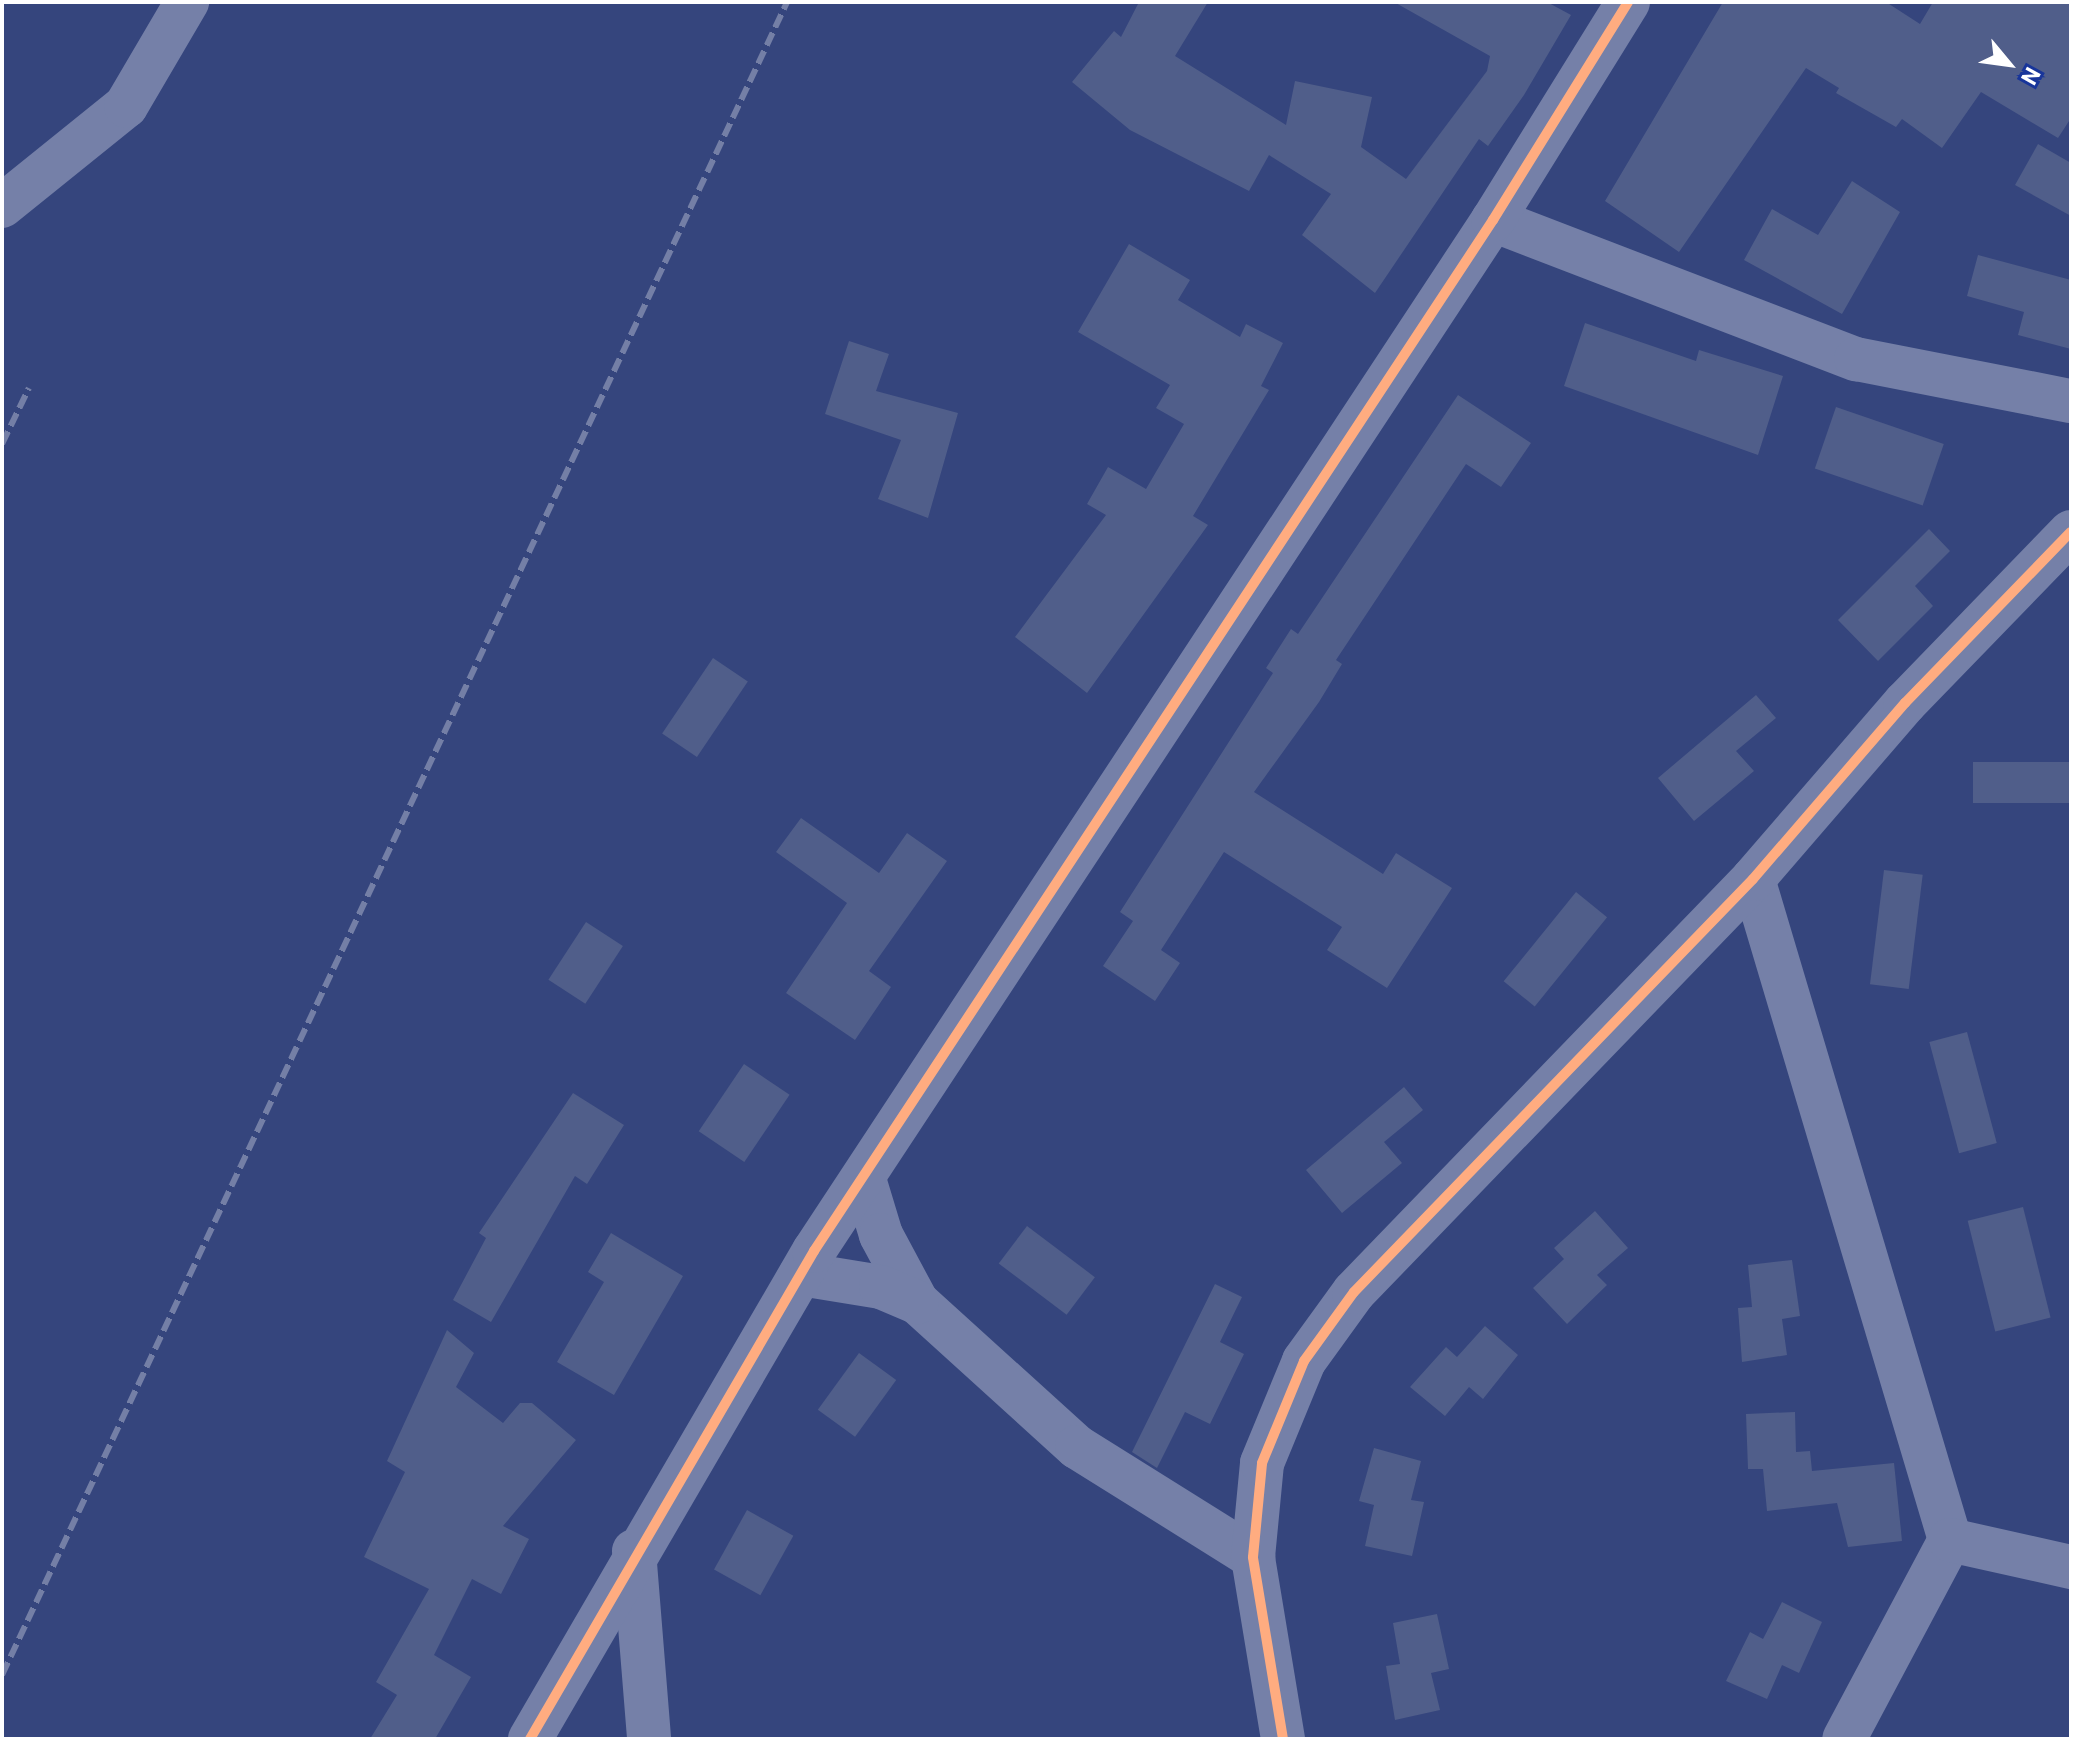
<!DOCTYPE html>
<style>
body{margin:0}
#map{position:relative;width:2073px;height:1741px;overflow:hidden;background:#35457d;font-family:Roboto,sans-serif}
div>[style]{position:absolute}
.building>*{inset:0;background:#505e8a;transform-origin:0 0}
.minor>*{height:44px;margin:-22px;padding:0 22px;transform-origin:22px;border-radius:22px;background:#7580a8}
.rail>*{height:6px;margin-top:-3px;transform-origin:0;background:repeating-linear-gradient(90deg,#747fa6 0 14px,transparent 0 20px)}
.cycleway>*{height:10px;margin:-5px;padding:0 5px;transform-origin:5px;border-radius:5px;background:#ffac80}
span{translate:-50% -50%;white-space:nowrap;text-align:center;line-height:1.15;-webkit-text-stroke:6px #18359a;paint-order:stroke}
.frame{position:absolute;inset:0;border:4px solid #fff;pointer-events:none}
.north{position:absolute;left:1969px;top:24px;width:80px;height:80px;-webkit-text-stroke:6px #18359a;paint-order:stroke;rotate:119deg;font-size:22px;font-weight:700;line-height:32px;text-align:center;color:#fff}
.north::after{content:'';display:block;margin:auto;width:28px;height:36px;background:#fff;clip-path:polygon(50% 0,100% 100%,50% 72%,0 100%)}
</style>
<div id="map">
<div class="building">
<i style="clip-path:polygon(1139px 2px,1208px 2px,1175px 56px,1286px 125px,1295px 81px,1372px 97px,1361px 147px,1406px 179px,1487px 71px,1490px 56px,1394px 2px,1547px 2px,1571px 15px,1524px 95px,1488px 146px,1479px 139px,1375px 293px,1302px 235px,1331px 194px,1269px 155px,1249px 191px,1130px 130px,1072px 82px,1114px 31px,1121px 37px)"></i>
<i style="clip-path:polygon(1723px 2px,1886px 2px,1920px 24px,1933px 2px,2071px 2px,2071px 118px,2058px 138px,1981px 92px,1942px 148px,1902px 119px,1896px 127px,1836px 93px,1839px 88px,1806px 68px,1679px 252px,1605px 201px)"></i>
<i style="clip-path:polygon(2038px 144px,2071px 163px,2071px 216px,2015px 185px)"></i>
<i style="clip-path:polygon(1852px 181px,1900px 212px,1842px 314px,1744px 260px,1772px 209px,1818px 235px)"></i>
<i style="clip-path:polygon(1129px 244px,1190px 280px,1178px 300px,1240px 337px,1246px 324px,1283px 343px,1261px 386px,1269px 390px,1193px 516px,1208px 525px,1087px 693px,1015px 637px,1106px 515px,1087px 504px,1108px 467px,1146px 489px,1184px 424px,1156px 408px,1170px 385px,1078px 332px)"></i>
<i style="clip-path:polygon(1978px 255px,2071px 280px,2071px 349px,2018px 335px,2024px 312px,1967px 296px)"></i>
<i style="clip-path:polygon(1585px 323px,1696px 361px,1699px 350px,1783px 376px,1758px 455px,1564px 386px)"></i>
<i style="clip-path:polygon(849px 341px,889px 354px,876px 391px,958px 413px,928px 518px,878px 499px,901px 440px,825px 414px)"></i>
<i style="clip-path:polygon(1458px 395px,1531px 443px,1501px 487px,1466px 464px,1336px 660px,1342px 664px,1319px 702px,1254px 792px,1383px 874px,1396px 853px,1452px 888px,1387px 988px,1327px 950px,1342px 927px,1224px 852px,1161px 950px,1180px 963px,1155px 1001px,1103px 966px,1133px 921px,1120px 912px,1273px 673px,1266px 668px,1291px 629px,1298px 634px)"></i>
<i style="left:1836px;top:407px;width:114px;height:65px;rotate:19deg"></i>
<i style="clip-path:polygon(1929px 529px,1950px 551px,1915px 586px,1933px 606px,1878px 661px,1838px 620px)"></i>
<i style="left:713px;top:658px;width:42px;height:91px;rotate:34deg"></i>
<i style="clip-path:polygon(1756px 695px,1776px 718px,1736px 751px,1754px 771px,1694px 821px,1658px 778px)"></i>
<i style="left:2071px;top:762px;width:41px;height:98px;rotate:90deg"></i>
<i style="clip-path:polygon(801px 818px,879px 873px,907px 833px,947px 861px,869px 971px,891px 987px,855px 1040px,786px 993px,847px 903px,776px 852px)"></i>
<i style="left:1884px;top:870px;width:39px;height:115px;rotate:7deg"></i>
<i style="left:1576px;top:892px;width:40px;height:115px;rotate:39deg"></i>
<i style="left:586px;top:922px;width:44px;height:69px;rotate:33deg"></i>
<i style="left:1967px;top:1032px;width:115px;height:39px;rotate:75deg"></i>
<i style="left:744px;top:1064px;width:55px;height:81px;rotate:34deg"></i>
<i style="clip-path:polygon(1404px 1087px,1423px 1110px,1384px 1142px,1402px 1163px,1342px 1213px,1306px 1170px)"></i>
<i style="clip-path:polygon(573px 1093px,624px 1125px,587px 1184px,575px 1176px,491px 1322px,453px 1300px,486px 1238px,479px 1233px)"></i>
<i style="left:2023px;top:1207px;width:114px;height:57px;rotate:76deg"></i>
<i style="clip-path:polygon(1595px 1211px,1628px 1248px,1597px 1275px,1607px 1285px,1567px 1324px,1533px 1288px,1564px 1259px,1554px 1248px)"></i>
<i style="left:1027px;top:1226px;width:85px;height:47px;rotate:37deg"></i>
<i style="clip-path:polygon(611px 1233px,683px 1276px,614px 1395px,557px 1362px,604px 1282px,588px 1272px)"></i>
<i style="clip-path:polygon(1792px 1260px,1800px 1316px,1782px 1319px,1787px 1355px,1742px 1362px,1738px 1308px,1752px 1307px,1748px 1265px)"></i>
<i style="clip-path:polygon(1215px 1284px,1242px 1297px,1220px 1342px,1244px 1354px,1210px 1424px,1185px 1412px,1157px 1468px,1132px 1452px)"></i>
<i style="clip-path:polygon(1485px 1326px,1518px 1355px,1483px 1399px,1469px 1387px,1445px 1416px,1410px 1387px,1446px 1347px,1457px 1357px)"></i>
<i style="clip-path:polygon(447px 1330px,474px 1353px,456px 1387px,503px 1423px,520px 1403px,532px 1403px,576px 1440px,503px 1526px,529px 1539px,501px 1594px,472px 1579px,434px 1655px,471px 1677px,435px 1739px,370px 1739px,397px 1695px,376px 1682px,429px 1589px,364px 1557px,405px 1472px,387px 1461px)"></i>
<i style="left:859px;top:1353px;width:46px;height:70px;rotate:36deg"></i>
<i style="clip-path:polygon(1795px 1412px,1796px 1452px,1810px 1451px,1812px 1471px,1894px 1463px,1902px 1541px,1848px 1547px,1837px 1503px,1767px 1511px,1763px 1469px,1748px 1469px,1746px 1414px)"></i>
<i style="clip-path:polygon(1374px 1448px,1421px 1461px,1411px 1500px,1424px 1502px,1412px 1556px,1365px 1546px,1374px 1505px,1359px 1501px)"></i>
<i style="left:747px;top:1510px;width:53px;height:68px;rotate:29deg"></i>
<i style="clip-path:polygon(1782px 1602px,1822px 1622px,1799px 1673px,1782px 1665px,1767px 1699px,1726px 1681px,1750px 1632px,1763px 1639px)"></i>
<i style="clip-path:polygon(1437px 1614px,1449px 1669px,1431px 1673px,1440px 1710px,1395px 1720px,1386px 1666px,1400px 1664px,1393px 1623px)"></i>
</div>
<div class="minor">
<i style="left:2px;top:206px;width:159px;rotate:-38.9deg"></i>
<i style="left:126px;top:106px;width:121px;rotate:-59.6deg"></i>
<i style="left:1493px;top:220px;width:389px;rotate:21deg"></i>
<i style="left:1856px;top:359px;width:219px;rotate:11.1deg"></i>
<i style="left:1753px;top:879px;width:690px;rotate:73.4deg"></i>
<i style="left:1950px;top:1540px;width:225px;rotate:118deg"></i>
<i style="left:865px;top:1182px;width:55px;rotate:73.2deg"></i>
<i style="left:881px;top:1235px;width:76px;rotate:61.8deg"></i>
<i style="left:917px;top:1302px;width:216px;rotate:42.2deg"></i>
<i style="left:1077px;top:1447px;width:208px;rotate:32deg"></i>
<i style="left:801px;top:1274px;width:81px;rotate:9.2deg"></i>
<i style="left:881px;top:1287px;width:39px;rotate:23deg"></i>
<i style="left:1950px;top:1540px;width:124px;rotate:12.6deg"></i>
<i style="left:634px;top:1551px;width:189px;rotate:85.4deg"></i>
<i style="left:530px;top:1739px;width:565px;rotate:-59.8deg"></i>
<i style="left:814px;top:1251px;width:1235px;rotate:-56.63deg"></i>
<i style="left:1493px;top:220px;width:256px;rotate:-58.2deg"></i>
<i style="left:1283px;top:1739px;width:184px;rotate:-99.4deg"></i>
<i style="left:1253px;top:1557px;width:94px;rotate:-84.5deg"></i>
<i style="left:1262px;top:1463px;width:110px;rotate:-67.6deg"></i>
<i style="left:1304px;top:1361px;width:85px;rotate:-54.1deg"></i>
<i style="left:1354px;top:1292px;width:574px;rotate:-45.99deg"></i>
<i style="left:1753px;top:879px;width:233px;rotate:-49.2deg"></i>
<i style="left:1905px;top:703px;width:238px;rotate:-45.9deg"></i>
</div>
<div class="rail">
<i style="left:2px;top:444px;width:62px;rotate:-64.3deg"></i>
<i style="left:2px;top:1675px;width:1848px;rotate:-64.86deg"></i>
</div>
<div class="cycleway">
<i style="left:530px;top:1739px;width:565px;rotate:-59.8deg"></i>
<i style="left:814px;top:1251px;width:1235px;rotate:-56.63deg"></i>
<i style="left:1493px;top:220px;width:256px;rotate:-58.2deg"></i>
<i style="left:1283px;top:1739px;width:184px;rotate:-99.4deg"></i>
<i style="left:1253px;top:1557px;width:94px;rotate:-84.5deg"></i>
<i style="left:1262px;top:1463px;width:110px;rotate:-67.6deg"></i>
<i style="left:1304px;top:1361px;width:85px;rotate:-54.1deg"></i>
<i style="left:1354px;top:1292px;width:574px;rotate:-45.99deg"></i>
<i style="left:1753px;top:879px;width:233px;rotate:-49.2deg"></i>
<i style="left:1905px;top:703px;width:238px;rotate:-45.9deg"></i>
</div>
<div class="frame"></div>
<div class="north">N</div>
</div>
